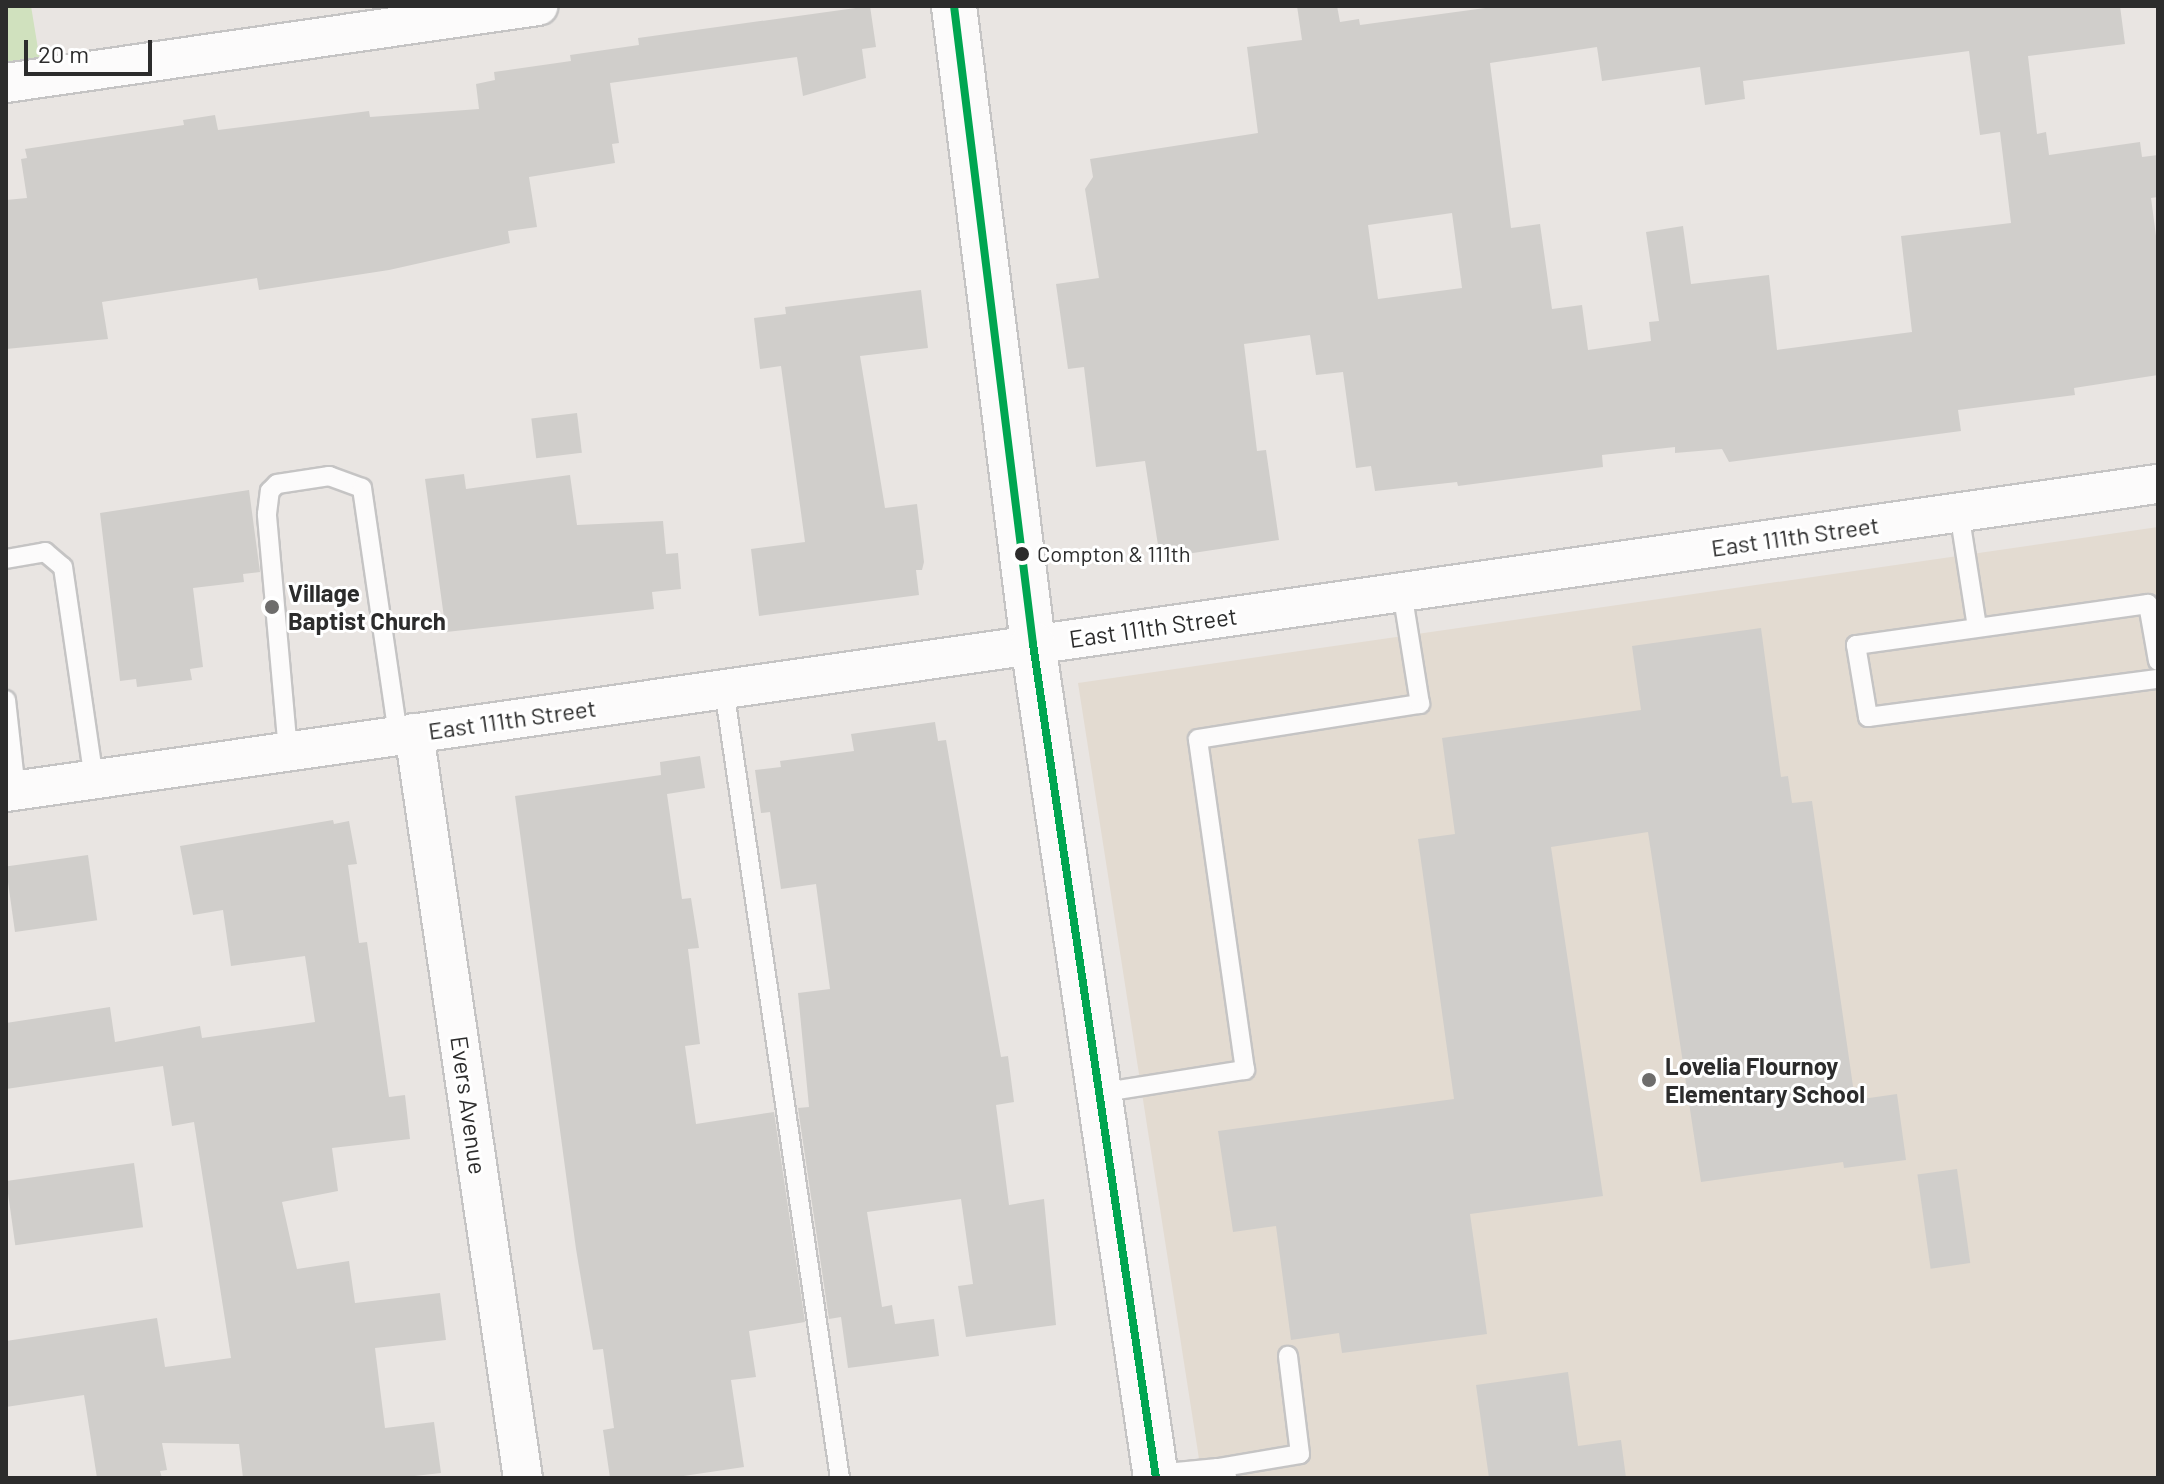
<!DOCTYPE html>
<style>
body{margin:0}
#map{position:relative;width:2164px;height:1484px;overflow:hidden;background:#e9e5e2;font-family:Barlow,sans-serif}
div>[style]{position:absolute}
.education>*{inset:0;background:#e3dbd1}
.green>*{inset:0;background:#d0e1be}
.building>*{inset:0;background:#d0cecb;transform-origin:0 0}
.roads{filter:drop-shadow(2px 0 #c5c4c4) drop-shadow(-2px 0 #c5c4c4) drop-shadow(0 2px #c5c4c4) drop-shadow(0 -2px #c5c4c4)}
.service>*{height:18px;margin:-9px;padding:0 9px;transform-origin:9px;border-radius:9px;background:#fcfbfb}
.minor>*{height:38px;margin:-19px;padding:0 19px;transform-origin:19px;border-radius:19px;background:#fcfbfb}
.secondary>*{height:44px;margin:-22px;padding:0 22px;transform-origin:22px;border-radius:22px;background:#fcfbfb}
.bus-1>*{height:8px;margin:-4px;padding:0 4px;transform-origin:4px;border-radius:4px;background:#00a651}
.dots>*{width:22px;height:22px;translate:-50% -50%;box-sizing:border-box;border:4px solid #fff;border-radius:50%}
span{translate:-50% -50%;white-space:nowrap;text-align:center;line-height:1.15;-webkit-text-stroke:6px #fff;paint-order:stroke}
.bus-label{font-size:22px;color:#2c2c2c}
.left{translate:0 -50%;text-align:left}
.street-label{font-size:24px;color:#2c2c2c}
.poi-label{font-size:24px;color:#2c2c2c;font-weight:700}
.frame{position:absolute;inset:0;border:8px solid #2c2c2c;pointer-events:none}
.scale{position:absolute;left:24px;top:40px;width:128px;height:36px;box-sizing:border-box;border:4px solid #2c2c2c;border-top:0;padding-left:10px;font-size:24px;line-height:28px;white-space:nowrap;color:#2c2c2c;-webkit-text-stroke:6px #fff;paint-order:stroke}
</style>
<div id="map">
<div class="education">
<i style="clip-path:polygon(2158px 527px,2158px 1478px,1202px 1478px,1078px 683px)"></i>
</div>
<div class="green">
<i style="clip-path:polygon(6px 6px,31px 6px,40px 61px,6px 66px)"></i>
</div>
<div class="building">
<i style="clip-path:polygon(870px 6px,876px 47px,862px 49px,866px 78px,803px 96px,797px 57px,610px 83px,619px 143px,612px 144px,615px 163px,529px 177px,537px 227px,508px 231px,510px 243px,389px 270px,259px 290px,257px 278px,102px 302px,108px 339px,6px 349px,6px 200px,27px 198px,21px 159px,27px 158px,25px 149px,184px 125px,183px 120px,215px 115px,218px 130px,369px 111px,370px 117px,479px 109px,476px 84px,495px 80px,494px 72px,571px 61px,570px 55px,639px 45px,638px 38px)"></i>
<i style="clip-path:polygon(evenodd,1297px 6px,1337px 6px,1340px 22px,1359px 19px,1360px 25px,1500px 6px,2120px 6px,2125px 44px,2028px 56px,2037px 134px,2046px 132px,2049px 155px,2140px 142px,2142px 157px,2158px 155px,2158px 197px,2151px 198px,2158px 251px,2158px 375px,2074px 388px,2075px 395px,1958px 410px,1961px 431px,1729px 462px,1722px 449px,1675px 453px,1675px 447px,1602px 455px,1603px 467px,1458px 486px,1457px 482px,1375px 491px,1371px 466px,1356px 468px,1343px 372px,1316px 375px,1310px 335px,1244px 344px,1257px 451px,1266px 450px,1279px 540px,1160px 558px,1145px 461px,1096px 467px,1084px 367px,1068px 369px,1056px 284px,1099px 278px,1085px 189px,1093px 177px,1090px 159px,1258px 133px,1247px 47px,1302px 40px,1297px 6px,1597px 47px,1602px 81px,1700px 67px,1705px 105px,1745px 99px,1743px 81px,1969px 51px,1980px 135px,2000px 132px,2011px 223px,1901px 236px,1912px 332px,1777px 350px,1769px 275px,1691px 284px,1683px 226px,1646px 232px,1659px 321px,1649px 322px,1651px 341px,1588px 350px,1582px 305px,1552px 309px,1540px 224px,1511px 228px,1490px 63px,1597px 47px,1297px 6px,1452px 213px,1462px 288px,1378px 299px,1368px 225px,1452px 213px)"></i>
<i style="clip-path:polygon(921px 290px,928px 348px,860px 356px,885px 508px,917px 504px,924px 562px,922px 570px,916px 570px,919px 595px,759px 616px,751px 549px,805px 542px,781px 366px,760px 369px,754px 318px,786px 314px,785px 307px)"></i>
<i style="left:577px;top:413px;width:40px;height:46px;rotate:83deg"></i>
<i style="clip-path:polygon(464px 474px,466px 489px,570px 475px,577px 525px,663px 521px,666px 554px,678px 553px,681px 589px,652px 592px,654px 609px,446px 632px,425px 479px)"></i>
<i style="clip-path:polygon(249px 490px,260px 572px,243px 574px,244px 582px,193px 588px,203px 667px,190px 669px,192px 680px,137px 687px,136px 679px,120px 681px,100px 513px)"></i>
<i style="clip-path:polygon(1761px 628px,1781px 777px,1788px 776px,1792px 803px,1812px 801px,1855px 1100px,1897px 1094px,1906px 1160px,1844px 1168px,1843px 1162px,1701px 1182px,1648px 832px,1551px 847px,1603px 1196px,1470px 1214px,1487px 1334px,1342px 1353px,1339px 1333px,1291px 1340px,1276px 1226px,1233px 1232px,1218px 1131px,1454px 1099px,1418px 839px,1455px 834px,1442px 738px,1641px 710px,1632px 646px)"></i>
<i style="clip-path:polygon(935px 722px,938px 741px,946px 740px,1001px 1057px,1008px 1056px,1014px 1102px,996px 1105px,1009px 1205px,1044px 1199px,1056px 1325px,966px 1337px,958px 1286px,973px 1284px,961px 1199px,867px 1212px,882px 1307px,892px 1305px,895px 1324px,934px 1319px,939px 1356px,848px 1368px,841px 1317px,829px 1319px,798px 1108px,809px 1107px,798px 993px,830px 989px,816px 884px,781px 889px,770px 812px,761px 813px,755px 770px,781px 767px,780px 761px,854px 751px,851px 734px)"></i>
<i style="clip-path:polygon(700px 756px,705px 788px,667px 794px,682px 899px,691px 898px,699px 948px,688px 949px,700px 1044px,685px 1046px,696px 1124px,774px 1112px,805px 1322px,749px 1331px,756px 1377px,731px 1380px,744px 1467px,670px 1478px,610px 1478px,603px 1430px,614px 1428px,603px 1349px,593px 1350px,576px 1249px,515px 796px,661px 775px,660px 762px)"></i>
<i style="clip-path:polygon(333px 820px,334px 824px,349px 821px,357px 864px,348px 865px,359px 943px,367px 942px,389px 1097px,405px 1095px,410px 1139px,332px 1148px,338px 1191px,282px 1202px,297px 1269px,349px 1261px,355px 1303px,440px 1293px,446px 1340px,375px 1348px,385px 1428px,434px 1422px,441px 1473px,397px 1478px,243px 1478px,239px 1444px,162px 1443px,167px 1470px,160px 1471px,162px 1478px,97px 1478px,84px 1395px,6px 1407px,6px 1341px,157px 1318px,165px 1367px,231px 1358px,194px 1122px,172px 1126px,163px 1066px,6px 1089px,6px 1023px,110px 1007px,115px 1042px,200px 1026px,202px 1038px,315px 1022px,305px 956px,231px 966px,223px 910px,193px 915px,180px 846px)"></i>
<i style="left:88px;top:855px;width:66px;height:83px;rotate:82deg"></i>
<i style="left:134px;top:1163px;width:65px;height:129px;rotate:82deg"></i>
<i style="left:1957px;top:1169px;width:95px;height:40px;rotate:82deg"></i>
<i style="clip-path:polygon(1568px 1372px,1578px 1446px,1621px 1440px,1626px 1478px,1489px 1478px,1476px 1385px)"></i>
</div>
<div class="roads">
<div class="service">
<i style="left:1959px;top:512px;width:116px;rotate:81.1deg"></i>
<i style="left:6px;top:559px;width:40px;rotate:-10deg"></i>
<i style="left:45px;top:552px;width:23px;rotate:40deg"></i>
<i style="left:63px;top:567px;width:214px;rotate:81.7deg"></i>
<i style="left:2158px;top:661px;width:58px;rotate:-100deg"></i>
<i style="left:2148px;top:604px;width:295px;rotate:172deg"></i>
<i style="left:1856px;top:645px;width:73px;rotate:80.5deg"></i>
<i style="left:1868px;top:717px;width:292px;rotate:-7.5deg"></i>
<i style="left:724px;top:689px;width:797px;rotate:81.64deg"></i>
<i style="left:6px;top:700px;width:91px;rotate:83.7deg"></i>
<i style="left:288px;top:751px;width:238px;rotate:-95.1deg"></i>
<i style="left:267px;top:514px;width:23px;rotate:-83deg"></i>
<i style="left:270px;top:491px;width:10px;rotate:-45deg"></i>
<i style="left:277px;top:484px;width:53px;rotate:-8.7deg"></i>
<i style="left:329px;top:476px;width:35px;rotate:20deg"></i>
<i style="left:362px;top:488px;width:251px;rotate:81.7deg"></i>
<i style="left:1099px;top:1093px;width:148px;rotate:-9deg"></i>
<i style="left:1245px;top:1070px;width:334px;rotate:-98.1deg"></i>
<i style="left:1198px;top:739px;width:225px;rotate:-9deg"></i>
<i style="left:1420px;top:704px;width:113px;rotate:-99.1deg"></i>
<i style="left:1218px;top:1468px;width:83px;rotate:-9.7deg"></i>
<i style="left:1300px;top:1454px;width:99px;rotate:-97deg"></i>
<i style="left:1156px;top:1474px;width:62px;rotate:-5.5deg"></i>
<i style="left:1218px;top:1468px;width:12px;rotate:42deg"></i>
</div>
<div class="minor">
<i style="left:6px;top:83px;width:538px;rotate:-8.24deg"></i>
<i style="left:414px;top:733px;width:753px;rotate:81.68deg"></i>
<i style="left:6px;top:792px;width:2174px;rotate:-8.15deg"></i>
</div>
<div class="secondary">
<i style="left:954px;top:6px;width:643px;rotate:82.94deg"></i>
<i style="left:1033px;top:644px;width:843px;rotate:81.61deg"></i>
</div>
</div>
<div class="bus-1">
<i style="left:954px;top:6px;width:643px;rotate:82.94deg"></i>
<i style="left:1033px;top:644px;width:843px;rotate:81.61deg"></i>
</div>
<div class="dots">
<i style="left:1022px;top:554px;background:#2c2c2c"></i>
<i style="left:272px;top:607px;background:#6e6d6c"></i>
<i style="left:1649px;top:1080px;background:#6e6d6c"></i>
</div>
<div class="bus-label">
<span class="left" style="left:1037px;top:554px">Compton &amp; 111th</span>
</div>
<div class="street-label">
<span style="left:1795px;top:536px;rotate:-8deg">East 111th Street</span>
<span style="left:1153px;top:627px;rotate:-8deg">East 111th Street</span>
<span style="left:512px;top:719px;rotate:-8deg">East 111th Street</span>
<span style="left:469px;top:1105px;rotate:82deg">Evers Avenue</span>
</div>
<div class="poi-label">
<span class="left" style="left:288px;top:607px">Village<br>Baptist Church</span>
<span class="left" style="left:1665px;top:1080px">Lovelia Flournoy<br>Elementary School</span>
</div>
<div class="frame"></div>
<div class="scale">20 m</div>
</div>
